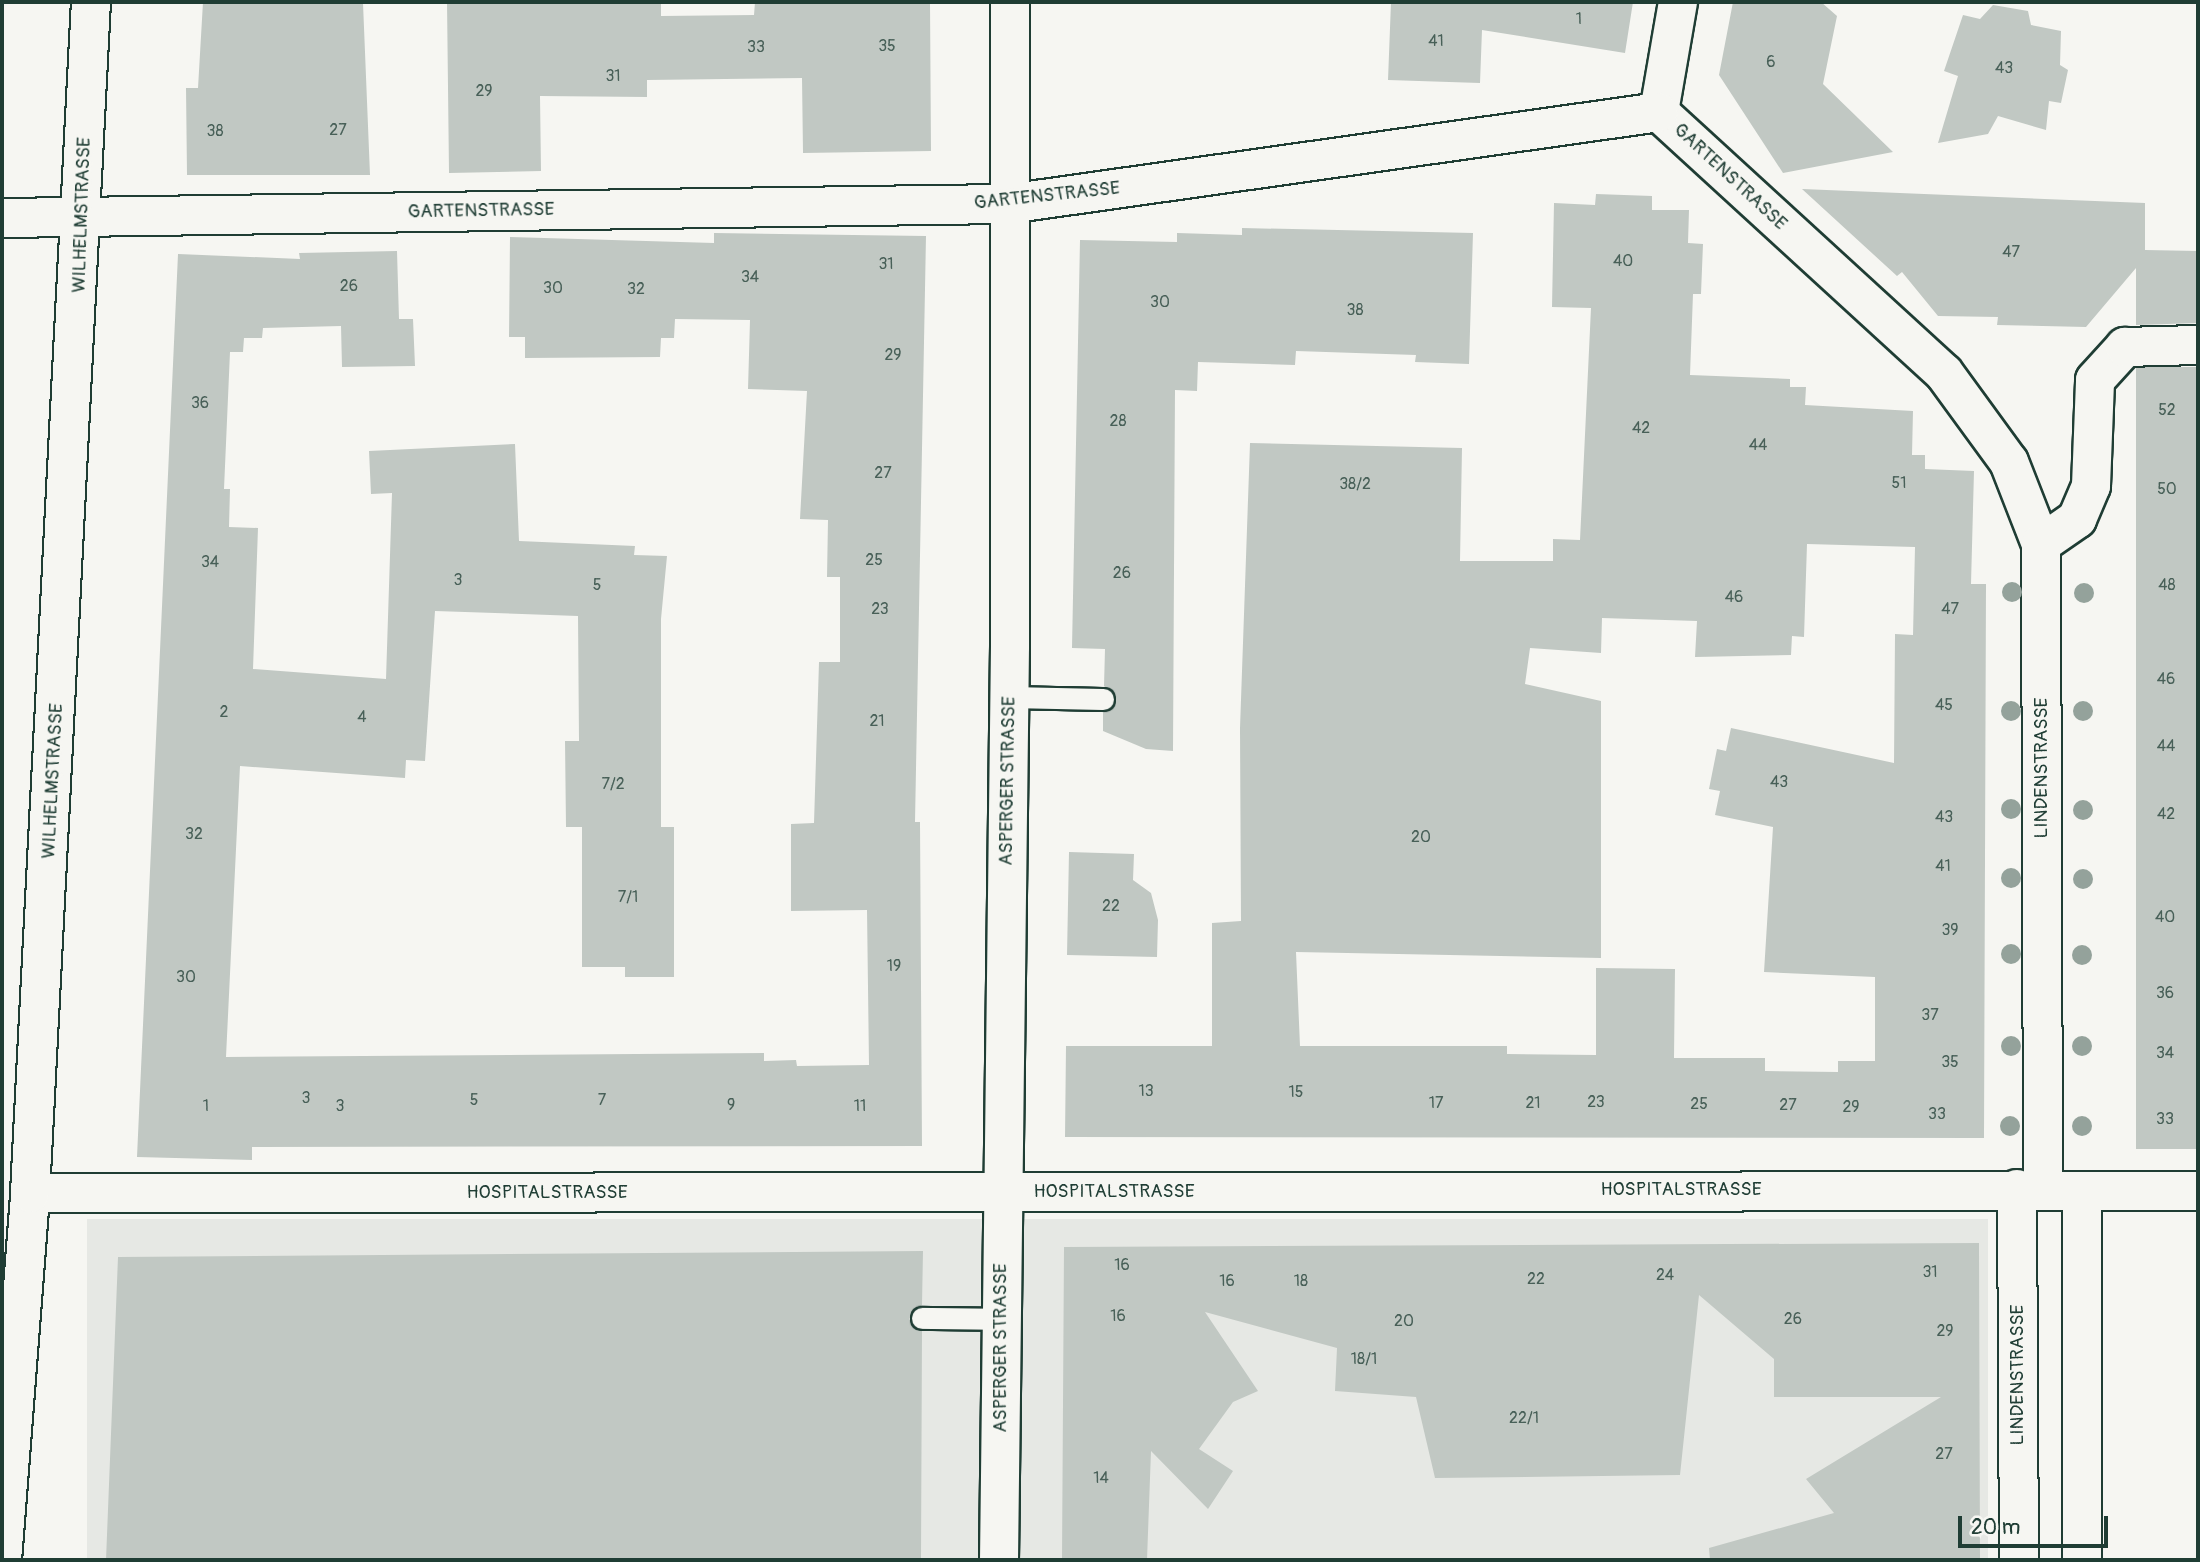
<!DOCTYPE html>
<style>
body{margin:0}
#map{position:relative;width:2200px;height:1562px;overflow:hidden;background:#f6f6f2;font-family:Pangolin,sans-serif}
div>[style]{position:absolute}
.built>*{inset:0;background:#e6e8e4;transform-origin:0 0}
.building>*{inset:0;background:#c1c8c3;transform-origin:0 0}
.roads{filter:drop-shadow(2px 0 #1f3d34) drop-shadow(-2px 0 #1f3d34) drop-shadow(0 2px #1f3d34) drop-shadow(0 -2px #1f3d34)}
.lane>*{height:21px;margin:-10.5px;padding:0 10.5px;transform-origin:10.5px;border-radius:10.5px;background:#f6f6f2}
.street>*{height:38px;margin:-19px;padding:0 19px;transform-origin:19px;border-radius:19px;background:#f6f6f2}
.trees>*{width:20px;height:20px;margin:-10px;border-radius:50%;background:#94a29b}
span{translate:-50% -50%;white-space:nowrap;text-align:center;line-height:1.15;-webkit-text-stroke:5px #f6f6f2;paint-order:stroke}
.number-label{font-size:16px;color:#486058}
.number-label span{-webkit-text-stroke-width:0}
.street-label{font-size:19px;color:#1f3d34}
.frame{position:absolute;inset:0;border:4px solid #1f3d34;pointer-events:none}
.scale{position:absolute;left:1958px;top:1516px;width:150px;height:32px;box-sizing:border-box;border:4px solid #1f3d34;border-top:0;padding-left:9px;font-size:21px;line-height:24px;white-space:nowrap;color:#1f3d34;-webkit-text-stroke:5px #f6f6f2;paint-order:stroke}
</style>
<div id="map">
<div class="built">
<i style="left:87px;top:1219px;width:1901px;height:341px"></i>
</div>
<div class="building">
<i style="clip-path:polygon(203px 2px,363px 3px,370px 175px,187px 175px,186px 88px,198px 88px)"></i>
<i style="clip-path:polygon(447px 2px,661px 2px,661px 16px,754px 15px,755px 2px,930px 2px,931px 151px,803px 153px,802px 78px,647px 80px,647px 97px,540px 96px,541px 171px,449px 173px)"></i>
<i style="clip-path:polygon(1391px 2px,1633px 2px,1625px 53px,1482px 30px,1480px 83px,1388px 80px)"></i>
<i style="clip-path:polygon(1733px 2px,1821px 2px,1837px 16px,1823px 84px,1893px 152px,1783px 173px,1719px 75px)"></i>
<i style="clip-path:polygon(1993px 5px,2028px 11px,2031px 25px,2061px 31px,2060px 65px,2068px 70px,2061px 103px,2049px 101px,2046px 130px,1998px 116px,1988px 134px,1938px 143px,1958px 76px,1944px 71px,1963px 15px,1980px 19px)"></i>
<i style="clip-path:polygon(1802px 189px,2145px 203px,2145px 250px,2198px 251px,2198px 323px,2136px 325px,2136px 268px,2086px 327px,1997px 325px,1998px 317px,1938px 316px,1902px 272px,1897px 276px)"></i>
<i style="clip-path:polygon(evenodd,1596px 194px,1652px 196px,1652px 210px,1689px 210px,1688px 243px,1703px 244px,1701px 294px,1693px 294px,1690px 375px,1790px 379px,1790px 387px,1806px 387px,1805px 405px,1913px 411px,1912px 455px,1925px 455px,1925px 469px,1974px 471px,1971px 584px,1986px 584px,1984px 1138px,1065px 1137px,1066px 1046px,1212px 1046px,1212px 923px,1241px 921px,1240px 728px,1250px 443px,1462px 448px,1460px 561px,1553px 561px,1553px 539px,1580px 540px,1591px 308px,1552px 307px,1554px 203px,1595px 205px,1596px 194px,1807px 544px,1915px 547px,1913px 635px,1895px 634px,1894px 763px,1731px 728px,1726px 751px,1717px 749px,1709px 789px,1720px 791px,1715px 815px,1773px 827px,1764px 972px,1875px 977px,1875px 1061px,1838px 1061px,1838px 1072px,1765px 1071px,1765px 1058px,1674px 1058px,1675px 969px,1596px 968px,1596px 1055px,1507px 1054px,1507px 1046px,1300px 1046px,1296px 952px,1601px 958px,1601px 701px,1525px 684px,1530px 648px,1601px 653px,1602px 618px,1697px 621px,1695px 657px,1791px 655px,1792px 636px,1804px 637px,1807px 544px)"></i>
<i style="clip-path:polygon(1242px 228px,1473px 233px,1469px 364px,1415px 362px,1416px 355px,1296px 351px,1295px 365px,1198px 362px,1197px 391px,1175px 390px,1173px 751px,1146px 749px,1103px 731px,1103px 712px,1116px 699px,1104px 686px,1105px 649px,1072px 648px,1080px 240px,1177px 242px,1177px 233px,1242px 235px)"></i>
<i style="clip-path:polygon(714px 233px,926px 236px,915px 822px,920px 822px,922px 1146px,252px 1147px,252px 1160px,137px 1157px,178px 254px,300px 259px,299px 253px,397px 251px,399px 319px,413px 319px,415px 366px,342px 367px,341px 326px,263px 328px,262px 338px,244px 338px,243px 352px,230px 352px,224px 489px,230px 489px,229px 527px,258px 528px,253px 669px,386px 679px,392px 493px,371px 494px,369px 451px,515px 444px,519px 541px,635px 546px,634px 555px,667px 556px,661px 619px,661px 827px,674px 827px,674px 977px,625px 977px,625px 967px,582px 967px,582px 827px,566px 827px,565px 741px,579px 741px,578px 616px,435px 611px,425px 761px,406px 760px,405px 778px,240px 766px,226px 1057px,764px 1053px,764px 1061px,796px 1060px,797px 1066px,869px 1065px,867px 910px,791px 911px,791px 824px,814px 823px,819px 662px,840px 662px,840px 577px,827px 577px,828px 520px,800px 519px,807px 391px,748px 389px,750px 320px,675px 319px,674px 338px,661px 338px,660px 357px,525px 358px,525px 337px,509px 337px,510px 237px,714px 243px)"></i>
<i style="left:2198px;top:367px;width:782px;height:62px;rotate:90deg"></i>
<i style="clip-path:polygon(1069px 852px,1134px 854px,1133px 880px,1151px 893px,1158px 920px,1157px 957px,1067px 955px)"></i>
<i style="clip-path:polygon(1979px 1243px,1980px 1560px,1710px 1560px,1709px 1548px,1834px 1513px,1806px 1479px,1941px 1397px,1774px 1397px,1774px 1359px,1699px 1295px,1680px 1475px,1435px 1478px,1416px 1397px,1335px 1391px,1337px 1348px,1205px 1312px,1258px 1391px,1233px 1402px,1199px 1449px,1233px 1471px,1208px 1509px,1151px 1451px,1147px 1560px,1062px 1560px,1064px 1247px)"></i>
<i style="clip-path:polygon(923px 1251px,922px 1305px,909px 1319px,922px 1331px,921px 1560px,106px 1560px,118px 1257px)"></i>
</div>
<div class="roads">
<div class="lane">
<i style="left:1009px;top:697px;width:94px;rotate:1.2deg"></i>
<i style="left:922px;top:1318px;width:80px;rotate:0.7deg"></i>
</div>
<div class="street">
<i style="left:1659px;top:112px;width:386px;rotate:42.5deg"></i>
<i style="left:1944px;top:373px;width:110px;rotate:53.9deg"></i>
<i style="left:2009px;top:462px;width:88px;rotate:68.7deg"></i>
<i style="left:2041px;top:544px;width:646px;rotate:89.82deg"></i>
<i style="left:1659px;top:112px;width:112px;rotate:-80.2deg"></i>
<i style="left:2px;top:218px;width:1006px;rotate:-0.8deg"></i>
<i style="left:1008px;top:204px;width:657px;rotate:-8.04deg"></i>
<i style="left:2041px;top:544px;width:44px;rotate:-34.8deg"></i>
<i style="left:2077px;top:519px;width:36px;rotate:-67deg"></i>
<i style="left:2091px;top:486px;width:106px;rotate:-87.8deg"></i>
<i style="left:2095px;top:380px;width:45px;rotate:-47.7deg"></i>
<i style="left:2125px;top:347px;width:73px;rotate:-1.6deg"></i>
<i style="left:2017px;top:1189px;width:371px;rotate:89.7deg"></i>
<i style="left:2082px;top:1191px;width:369px;rotate:90deg"></i>
<i style="left:30px;top:1193px;width:2168px;rotate:-0.05deg"></i>
<i style="left:2px;top:1560px;width:368px;rotate:-85.6deg"></i>
<i style="left:30px;top:1193px;width:1193px;rotate:-87.07deg"></i>
<i style="left:999px;top:1560px;width:914px;rotate:-89.31deg"></i>
<i style="left:1010px;top:646px;width:644px;rotate:-90deg"></i>
</div>
</div>
<div class="trees">
<i style="left:2012px;top:592px"></i>
<i style="left:2084px;top:593px"></i>
<i style="left:2011px;top:711px"></i>
<i style="left:2083px;top:711px"></i>
<i style="left:2011px;top:809px"></i>
<i style="left:2083px;top:810px"></i>
<i style="left:2011px;top:878px"></i>
<i style="left:2083px;top:879px"></i>
<i style="left:2011px;top:954px"></i>
<i style="left:2082px;top:955px"></i>
<i style="left:2011px;top:1046px"></i>
<i style="left:2082px;top:1046px"></i>
<i style="left:2010px;top:1126px"></i>
<i style="left:2082px;top:1126px"></i>
</div>
<div class="number-label">
<span style="left:1579px;top:19px">1</span>
<span style="left:1436px;top:41px">41</span>
<span style="left:887px;top:46px">35</span>
<span style="left:756px;top:47px">33</span>
<span style="left:1771px;top:62px">6</span>
<span style="left:2004px;top:68px">43</span>
<span style="left:613px;top:76px">31</span>
<span style="left:484px;top:91px">29</span>
<span style="left:338px;top:130px">27</span>
<span style="left:215px;top:131px">38</span>
<span style="left:2011px;top:252px">47</span>
<span style="left:1623px;top:261px">40</span>
<span style="left:886px;top:264px">31</span>
<span style="left:750px;top:277px">34</span>
<span style="left:349px;top:286px">26</span>
<span style="left:553px;top:288px">30</span>
<span style="left:636px;top:289px">32</span>
<span style="left:1160px;top:302px">30</span>
<span style="left:1355px;top:310px">38</span>
<span style="left:893px;top:355px">29</span>
<span style="left:200px;top:403px">36</span>
<span style="left:2167px;top:410px">52</span>
<span style="left:1118px;top:421px">28</span>
<span style="left:1641px;top:428px">42</span>
<span style="left:1758px;top:445px">44</span>
<span style="left:883px;top:473px">27</span>
<span style="left:1899px;top:483px">51</span>
<span style="left:1355px;top:484px">38/2</span>
<span style="left:2167px;top:489px">50</span>
<span style="left:874px;top:560px">25</span>
<span style="left:210px;top:562px">34</span>
<span style="left:1122px;top:573px">26</span>
<span style="left:458px;top:580px">3</span>
<span style="left:597px;top:585px">5</span>
<span style="left:2167px;top:585px">48</span>
<span style="left:1734px;top:597px">46</span>
<span style="left:880px;top:609px">23</span>
<span style="left:1950px;top:609px">47</span>
<span style="left:2166px;top:679px">46</span>
<span style="left:1944px;top:705px">45</span>
<span style="left:224px;top:712px">2</span>
<span style="left:362px;top:717px">4</span>
<span style="left:877px;top:721px">21</span>
<span style="left:2166px;top:746px">44</span>
<span style="left:1779px;top:782px">43</span>
<span style="left:613px;top:784px">7/2</span>
<span style="left:2166px;top:814px">42</span>
<span style="left:1944px;top:817px">43</span>
<span style="left:194px;top:834px">32</span>
<span style="left:1421px;top:837px">20</span>
<span style="left:1943px;top:866px">41</span>
<span style="left:628px;top:897px">7/1</span>
<span style="left:1111px;top:906px">22</span>
<span style="left:2165px;top:917px">40</span>
<span style="left:1950px;top:930px">39</span>
<span style="left:894px;top:966px">19</span>
<span style="left:186px;top:977px">30</span>
<span style="left:2165px;top:993px">36</span>
<span style="left:1930px;top:1015px">37</span>
<span style="left:2165px;top:1053px">34</span>
<span style="left:1950px;top:1062px">35</span>
<span style="left:1146px;top:1091px">13</span>
<span style="left:1296px;top:1092px">15</span>
<span style="left:306px;top:1098px">3</span>
<span style="left:474px;top:1100px">5</span>
<span style="left:602px;top:1100px">7</span>
<span style="left:1596px;top:1102px">23</span>
<span style="left:1436px;top:1103px">17</span>
<span style="left:1533px;top:1103px">21</span>
<span style="left:1699px;top:1104px">25</span>
<span style="left:731px;top:1105px">9</span>
<span style="left:1788px;top:1105px">27</span>
<span style="left:206px;top:1106px">1</span>
<span style="left:340px;top:1106px">3</span>
<span style="left:860px;top:1106px">11</span>
<span style="left:1851px;top:1107px">29</span>
<span style="left:1937px;top:1114px">33</span>
<span style="left:2165px;top:1119px">33</span>
<span style="left:1122px;top:1265px">16</span>
<span style="left:1930px;top:1272px">31</span>
<span style="left:1665px;top:1275px">24</span>
<span style="left:1536px;top:1279px">22</span>
<span style="left:1227px;top:1281px">16</span>
<span style="left:1301px;top:1281px">18</span>
<span style="left:1118px;top:1316px">16</span>
<span style="left:1793px;top:1319px">26</span>
<span style="left:1404px;top:1321px">20</span>
<span style="left:1945px;top:1331px">29</span>
<span style="left:1364px;top:1359px">18/1</span>
<span style="left:1524px;top:1418px">22/1</span>
<span style="left:1944px;top:1454px">27</span>
<span style="left:1101px;top:1478px">14</span>
</div>
<div class="street-label">
<span style="left:1730px;top:177px;rotate:43deg">GARTENSTRASSE</span>
<span style="left:1047px;top:196px;rotate:-6deg">GARTENSTRASSE</span>
<span style="left:481px;top:211px;rotate:-1deg">GARTENSTRASSE</span>
<span style="left:82px;top:215px;rotate:-88deg">WILHELMSTRASSE</span>
<span style="left:2042px;top:768px;rotate:-90deg">LINDENSTRASSE</span>
<span style="left:53px;top:781px;rotate:-87deg">WILHELMSTRASSE</span>
<span style="left:1008px;top:781px;rotate:-89deg">ASPERGER STRASSE</span>
<span style="left:1681px;top:1190px">HOSPITALSTRASSE</span>
<span style="left:1114px;top:1192px">HOSPITALSTRASSE</span>
<span style="left:547px;top:1193px">HOSPITALSTRASSE</span>
<span style="left:1001px;top:1348px;rotate:-90deg">ASPERGER STRASSE</span>
<span style="left:2018px;top:1375px;rotate:-90deg">LINDENSTRASSE</span>
</div>
<div class="frame"></div>
<div class="scale">20 m</div>
</div>
